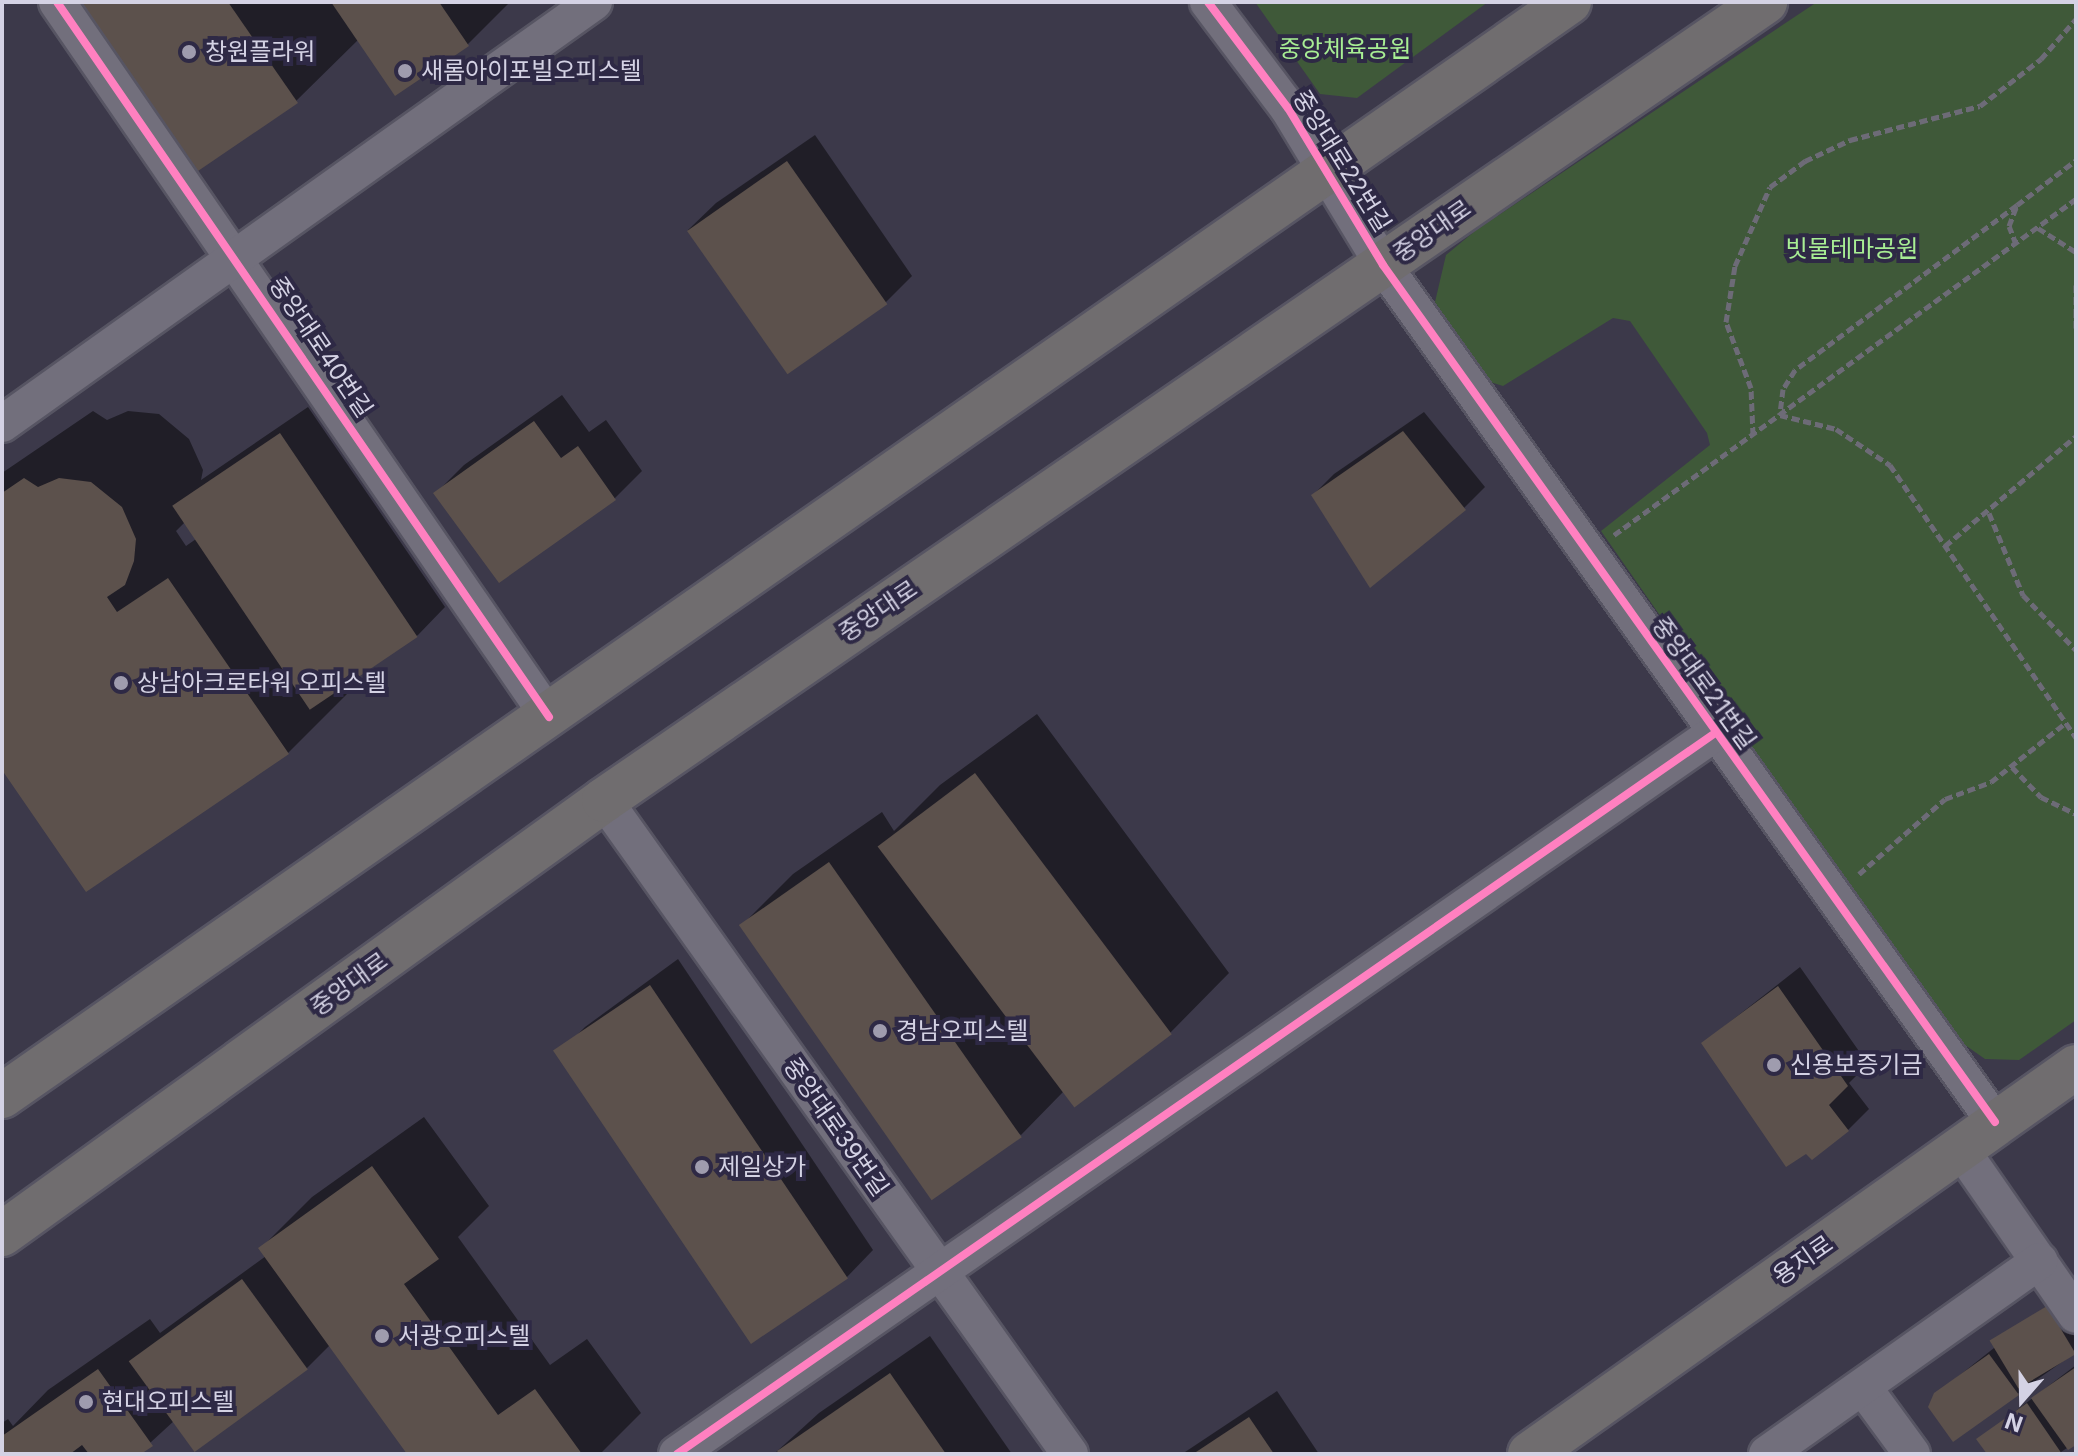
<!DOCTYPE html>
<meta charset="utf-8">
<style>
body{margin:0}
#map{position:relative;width:2078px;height:1456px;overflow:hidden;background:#3c394a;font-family:Inter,"Noto Sans KR",sans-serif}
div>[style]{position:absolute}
.green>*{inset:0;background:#3f5939}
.shadow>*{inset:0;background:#0007}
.building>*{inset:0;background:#5c514c;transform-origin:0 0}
.path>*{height:5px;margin-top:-2.5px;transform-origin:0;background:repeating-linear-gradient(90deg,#6d6b77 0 8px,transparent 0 12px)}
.roads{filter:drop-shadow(2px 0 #575563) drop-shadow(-2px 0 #575563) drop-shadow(0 2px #575563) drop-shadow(0 -2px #575563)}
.minor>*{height:36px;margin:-18px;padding:0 18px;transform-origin:18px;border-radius:18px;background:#726f7c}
.major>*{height:44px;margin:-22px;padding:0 22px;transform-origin:22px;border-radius:22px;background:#706d6f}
.cycleway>*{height:8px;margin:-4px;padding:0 4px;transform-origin:4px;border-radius:4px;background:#ff80c0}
.dots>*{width:22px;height:22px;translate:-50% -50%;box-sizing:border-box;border:4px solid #2e2945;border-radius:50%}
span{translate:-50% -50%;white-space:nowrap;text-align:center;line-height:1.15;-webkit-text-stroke:8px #2e2945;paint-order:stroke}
.park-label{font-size:24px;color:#a8ee94}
.poi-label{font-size:24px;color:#d4d2e4}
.left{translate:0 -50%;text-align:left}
.street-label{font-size:24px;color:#d4d2e4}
.frame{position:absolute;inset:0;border:4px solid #d4d2e4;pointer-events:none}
.north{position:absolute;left:1982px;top:1360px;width:80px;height:80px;-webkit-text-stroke:6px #2e2945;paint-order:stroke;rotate:200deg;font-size:22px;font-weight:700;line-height:32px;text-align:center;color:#d4d2e4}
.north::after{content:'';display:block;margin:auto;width:28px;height:36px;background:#d4d2e4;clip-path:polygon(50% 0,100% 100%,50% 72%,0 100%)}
</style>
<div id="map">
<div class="green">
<i style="clip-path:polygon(1255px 2px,1488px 2px,1357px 98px,1320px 94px)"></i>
<i style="clip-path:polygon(1817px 2px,2076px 2px,2076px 1020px,2019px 1060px,1985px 1059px,1955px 1038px,1601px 531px,1710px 445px,1707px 433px,1630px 321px,1613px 318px,1503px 386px,1487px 381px,1435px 302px,1446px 255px,1475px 231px)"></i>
</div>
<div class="shadow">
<i style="clip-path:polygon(83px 2px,510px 2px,468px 44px,396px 93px,359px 39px,296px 101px)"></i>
<i style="clip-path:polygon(815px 135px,912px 276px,885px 303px,786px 371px,688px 230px,716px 203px)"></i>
<i style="clip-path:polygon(562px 395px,589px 432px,606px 420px,642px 471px,615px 498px,499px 581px,436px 493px,464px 465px)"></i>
<i style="clip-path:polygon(evenodd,308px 407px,445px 607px,418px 635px,352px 680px,356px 685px,288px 753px,2px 766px,2px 473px,93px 411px,107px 420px,128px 411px,159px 414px,189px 439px,203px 470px,201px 480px,308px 407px,185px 522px,196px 539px,186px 546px,176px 531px,185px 522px)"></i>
<i style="clip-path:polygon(1424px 412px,1485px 487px,1464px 508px,1313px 495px,1334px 474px)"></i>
<i style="clip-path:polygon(1037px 714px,1229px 973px,1169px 1034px,1063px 1092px,1021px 1135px,742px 925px,793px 874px,882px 812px,894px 831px,940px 785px)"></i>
<i style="clip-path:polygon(678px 959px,873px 1250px,846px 1278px,558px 1054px,585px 1027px)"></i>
<i style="clip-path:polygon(1800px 967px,1868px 1064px,1849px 1083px,1869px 1109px,1848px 1130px,1703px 1043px)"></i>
<i style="clip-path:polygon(424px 1117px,489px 1206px,458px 1237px,550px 1365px,587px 1339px,641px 1413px,600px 1454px,410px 1454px,330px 1345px,307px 1368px,196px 1448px,175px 1420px,138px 1454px,2px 1454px,2px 1423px,8px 1419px,13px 1426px,48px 1390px,150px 1319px,160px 1333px,266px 1256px,261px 1248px,312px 1197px)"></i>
<i style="clip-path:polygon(2062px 1294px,2076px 1314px,2076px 1352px,2017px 1394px,1936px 1394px)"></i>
<i style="clip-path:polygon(930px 1336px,1012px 1454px,774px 1454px,819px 1413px)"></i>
<i style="clip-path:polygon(2076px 1365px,2076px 1442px,2058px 1454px,1990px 1454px,1979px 1439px)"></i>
<i style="clip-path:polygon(1277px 1391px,1319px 1454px,1182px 1454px)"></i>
</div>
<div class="building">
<i style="clip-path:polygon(81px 2px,228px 2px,298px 103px,198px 171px)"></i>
<i style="clip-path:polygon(331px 2px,439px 2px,469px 46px,395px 96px)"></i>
<i style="left:787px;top:161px;width:175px;height:122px;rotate:55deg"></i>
<i style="clip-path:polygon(534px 421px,561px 458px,578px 446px,616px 500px,499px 583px,433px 493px)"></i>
<i style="clip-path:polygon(1403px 431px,1466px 510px,1370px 588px,1311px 495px)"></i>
<i style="left:280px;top:433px;width:246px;height:130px;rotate:56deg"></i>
<i style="clip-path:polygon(24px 478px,38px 487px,59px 478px,91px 482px,122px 507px,136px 539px,134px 561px,125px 585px,107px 597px,117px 612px,168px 578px,289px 754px,86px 892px,2px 770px,2px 493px)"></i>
<i style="left:975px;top:773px;width:327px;height:122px;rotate:53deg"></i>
<i style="left:829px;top:862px;width:336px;height:110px;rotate:55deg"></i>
<i style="left:650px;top:985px;width:354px;height:117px;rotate:56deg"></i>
<i style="clip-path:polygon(1778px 986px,1848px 1086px,1829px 1105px,1849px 1131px,1812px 1160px,1806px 1154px,1786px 1167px,1701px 1043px)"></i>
<i style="clip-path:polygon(372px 1166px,439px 1259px,404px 1284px,498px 1415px,535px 1389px,582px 1454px,407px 1454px,258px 1248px)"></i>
<i style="left:242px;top:1279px;width:112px;height:140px;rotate:54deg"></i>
<i style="left:2047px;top:1306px;width:56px;height:67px;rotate:59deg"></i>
<i style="clip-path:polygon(1989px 1354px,2019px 1395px,1953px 1442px,1928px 1407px,1934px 1393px)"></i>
<i style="clip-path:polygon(2076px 1367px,2076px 1445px,2068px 1450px,2031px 1398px)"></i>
<i style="clip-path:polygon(98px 1369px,153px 1446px,141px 1454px,89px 1454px,82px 1445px,70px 1454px,3px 1454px,2px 1436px)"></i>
<i style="clip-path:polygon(890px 1373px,946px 1454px,779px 1454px,777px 1451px)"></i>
<i style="clip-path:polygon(2027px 1403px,2062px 1454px,1987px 1454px,1976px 1439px)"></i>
<i style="clip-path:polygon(1249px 1417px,1274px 1454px,1193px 1454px)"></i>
</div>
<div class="path">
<i style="left:2017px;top:205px;width:277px;rotate:143.4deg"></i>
<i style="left:1795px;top:370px;width:22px;rotate:122deg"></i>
<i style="left:1783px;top:389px;width:26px;rotate:97deg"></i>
<i style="left:1780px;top:415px;width:58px;rotate:14deg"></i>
<i style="left:1836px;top:429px;width:65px;rotate:33.7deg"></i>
<i style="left:1890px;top:465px;width:330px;rotate:55.7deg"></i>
<i style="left:2038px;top:228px;width:45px;rotate:32.3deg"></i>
<i style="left:2016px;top:244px;width:19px;rotate:-111deg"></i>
<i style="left:2009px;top:226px;width:22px;rotate:-69deg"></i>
<i style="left:2017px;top:205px;width:74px;rotate:-37.3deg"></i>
<i style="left:2076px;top:285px;width:43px;rotate:90deg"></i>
<i style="left:1753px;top:435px;width:47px;rotate:-92.4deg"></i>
<i style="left:1751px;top:388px;width:71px;rotate:-110.7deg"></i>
<i style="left:1726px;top:322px;width:57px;rotate:-80.9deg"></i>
<i style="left:1735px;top:266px;width:86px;rotate:-66.1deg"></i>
<i style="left:1770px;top:187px;width:44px;rotate:-36.6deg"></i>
<i style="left:1805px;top:161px;width:50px;rotate:-25deg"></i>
<i style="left:1850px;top:140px;width:134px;rotate:-14.7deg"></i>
<i style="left:1980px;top:106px;width:77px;rotate:-37.6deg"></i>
<i style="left:2041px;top:59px;width:53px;rotate:-48.8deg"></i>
<i style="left:1989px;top:513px;width:89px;rotate:67.5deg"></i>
<i style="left:2023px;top:595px;width:76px;rotate:46.1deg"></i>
<i style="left:1614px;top:535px;width:571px;rotate:-36.03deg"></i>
<i style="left:1945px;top:546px;width:171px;rotate:-40deg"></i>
<i style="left:2012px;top:767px;width:42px;rotate:46deg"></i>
<i style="left:2041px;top:797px;width:39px;rotate:26deg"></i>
<i style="left:1859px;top:874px;width:114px;rotate:-41.1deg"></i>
<i style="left:1945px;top:799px;width:49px;rotate:-20.3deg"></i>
<i style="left:1991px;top:782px;width:92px;rotate:-38.4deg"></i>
</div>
<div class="roads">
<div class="minor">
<i style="left:57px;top:2px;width:868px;rotate:55.47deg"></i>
<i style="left:1208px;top:2px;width:133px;rotate:53deg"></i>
<i style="left:1288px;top:108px;width:184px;rotate:58.8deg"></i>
<i style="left:1383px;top:265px;width:1053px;rotate:54.47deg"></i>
<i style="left:2px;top:424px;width:727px;rotate:-35.48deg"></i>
<i style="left:604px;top:800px;width:803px;rotate:54.53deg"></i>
<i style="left:1960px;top:1148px;width:203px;rotate:55.2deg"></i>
<i style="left:1863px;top:1387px;width:83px;rotate:53.8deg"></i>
<i style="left:677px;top:1454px;width:1264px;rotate:-34.78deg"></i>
<i style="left:1767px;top:1454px;width:334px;rotate:-35.3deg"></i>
</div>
<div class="major">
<i style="left:2px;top:1096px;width:1911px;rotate:-34.92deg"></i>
<i style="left:2px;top:1234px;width:742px;rotate:-35.79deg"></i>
<i style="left:604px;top:800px;width:1409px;rotate:-34.5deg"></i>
<i style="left:1530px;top:1454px;width:669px;rotate:-35.33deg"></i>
</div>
</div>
<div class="cycleway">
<i style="left:57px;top:2px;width:868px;rotate:55.47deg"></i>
<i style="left:1208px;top:2px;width:133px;rotate:53deg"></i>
<i style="left:1288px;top:108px;width:184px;rotate:58.8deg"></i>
<i style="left:1383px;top:265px;width:1053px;rotate:54.47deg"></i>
<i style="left:677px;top:1454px;width:1264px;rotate:-34.78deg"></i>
</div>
<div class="dots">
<i style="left:189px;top:52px;background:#9f9cae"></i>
<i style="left:405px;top:71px;background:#9f9cae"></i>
<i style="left:121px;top:683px;background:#9f9cae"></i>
<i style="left:880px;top:1031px;background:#9f9cae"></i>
<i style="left:1774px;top:1065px;background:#9f9cae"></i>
<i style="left:702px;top:1167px;background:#9f9cae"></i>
<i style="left:382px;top:1336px;background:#9f9cae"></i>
<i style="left:86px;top:1402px;background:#9f9cae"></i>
</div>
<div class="park-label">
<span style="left:1345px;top:49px">중앙체육공원</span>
<span style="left:1852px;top:249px">빗물테마공원</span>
</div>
<div class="poi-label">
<span class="left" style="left:205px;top:52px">창원플라워</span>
<span class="left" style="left:421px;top:71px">새롬아이포빌오피스텔</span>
<span class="left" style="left:137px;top:683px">상남아크로타워 오피스텔</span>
<span class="left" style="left:896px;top:1031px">경남오피스텔</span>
<span class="left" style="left:1790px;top:1065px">신용보증기금</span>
<span class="left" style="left:718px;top:1167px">제일상가</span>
<span class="left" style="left:398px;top:1336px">서광오피스텔</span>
<span class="left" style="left:102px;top:1402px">현대오피스텔</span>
</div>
<div class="street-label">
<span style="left:1342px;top:161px;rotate:58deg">중앙대로22번길</span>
<span style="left:1432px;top:231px;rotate:-35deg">중앙대로</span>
<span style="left:321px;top:347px;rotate:56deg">중앙대로40번길</span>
<span style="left:878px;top:611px;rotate:-34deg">중앙대로</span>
<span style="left:1704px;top:683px;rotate:54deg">중앙대로21번길</span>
<span style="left:349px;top:984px;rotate:-36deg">중앙대로</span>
<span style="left:836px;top:1127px;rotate:55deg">중앙대로39번길</span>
<span style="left:1803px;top:1260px;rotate:-35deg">용지로</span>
</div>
<div class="frame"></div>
<div class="north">N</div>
</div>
